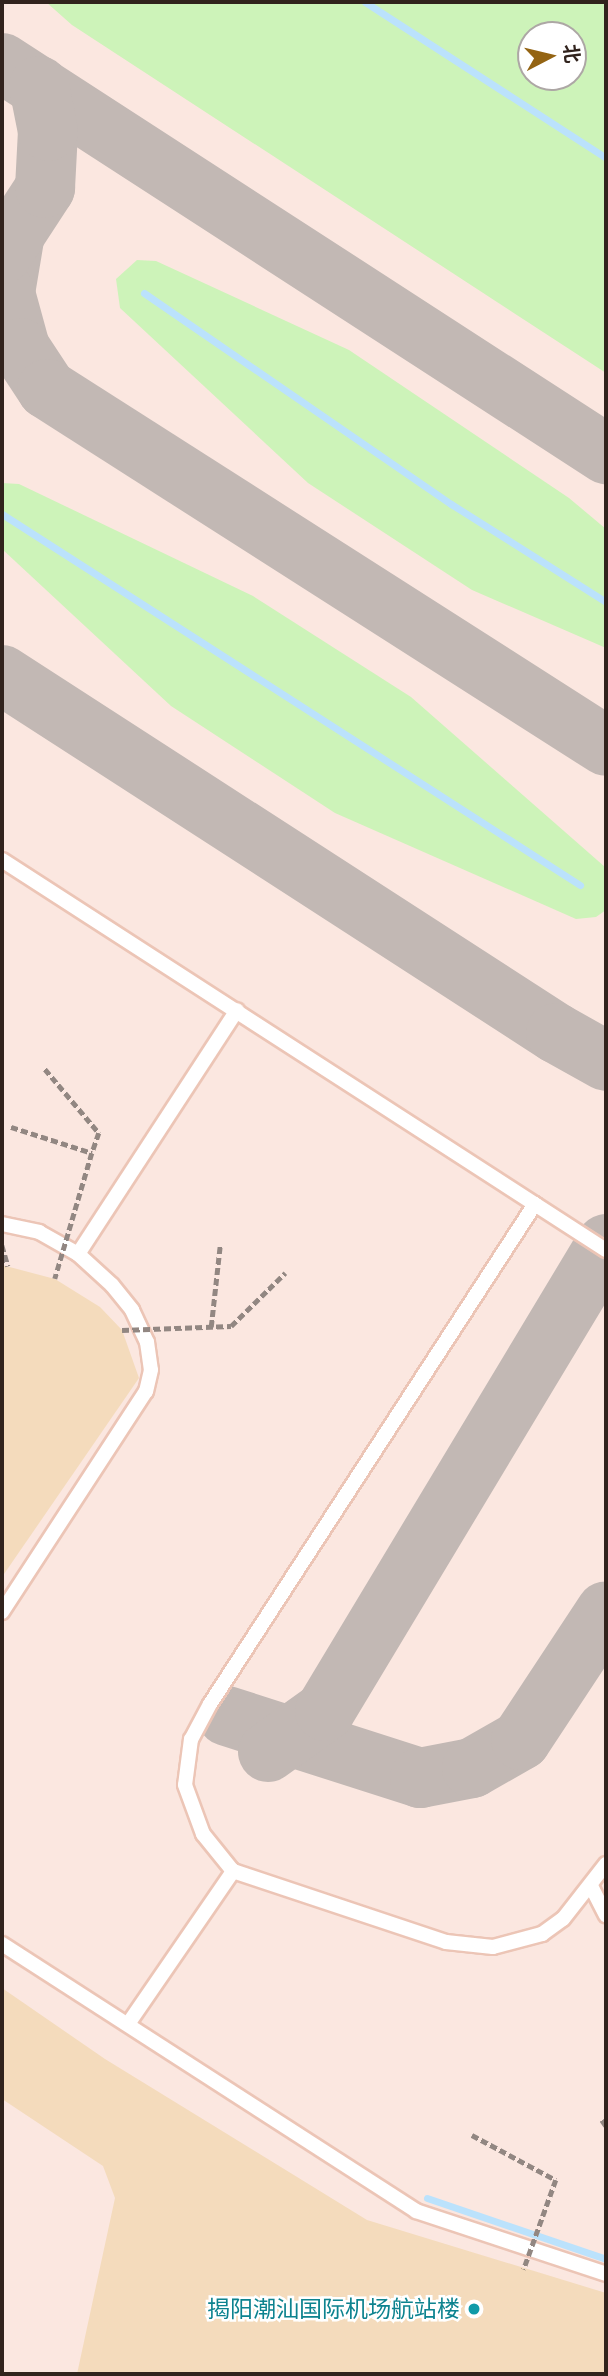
<!DOCTYPE html>
<meta charset="utf-8">
<style>
body{margin:0}
#map{position:relative;width:608px;height:2376px;overflow:hidden;background:#fef6f3;font-family:"Space Grotesk","Noto Sans SC",sans-serif}
div>[style]{position:absolute}
.built>*{inset:0;background:#fbe7e0}
.green>*{inset:0;background:#cdf3b9}
.stream>*{height:7px;margin:-3.5px;padding:0 3.5px;transform-origin:3.5px;border-radius:3.5px;background:#bbe2fc}
.taxiway>*{height:60px;margin:-30px;padding:0 30px;transform-origin:30px;border-radius:30px;background:#c2b8b4}
.building>*{inset:0;background:#f4dbbc}
.path>*{height:4.5px;margin-top:-2.25px;transform-origin:0;background:repeating-linear-gradient(90deg,#928782 0 7px,transparent 0 10.5px)}
.roads{filter:drop-shadow(2px 0 #ecc5b6) drop-shadow(-2px 0 #ecc5b6) drop-shadow(0 2px #ecc5b6) drop-shadow(0 -2px #ecc5b6)}
.lane>*{height:14px;margin:-7px;padding:0 7px;transform-origin:7px;border-radius:7px;background:#fff}
.path-bridge>*{height:4.5px;margin-top:-2.25px;transform-origin:0;background:repeating-linear-gradient(90deg,#928782 0 7px,transparent 0 10.5px)}
.dots>*{width:19px;height:19px;translate:-50% -50%;box-sizing:border-box;border:4px solid #fff;border-radius:50%}
span{translate:-50% -50%;white-space:nowrap;text-align:center;line-height:1.15;-webkit-text-stroke:5px #fff;paint-order:stroke}
.culture-label{font-size:23px;color:#0d838f}
.right{translate:-100% -50%;text-align:right}
.frame{position:absolute;inset:0;border:4px solid #31231d;pointer-events:none}
.north{position:absolute;left:517px;top:21px;width:70px;height:70px;box-sizing:border-box;background:#fff;border:2px solid #ada7a5;border-radius:50%;rotate:83deg;font-size:19px;font-weight:700;line-height:28px;text-align:center;color:#31231d}
.north::after{content:'';display:block;margin:auto;width:24px;height:32px;background:#946413;clip-path:polygon(50% 0,100% 100%,50% 72%,0 100%)}
</style>
<div id="map">
<div class="built">
<i style="clip-path:polygon(evenodd,2px 2px,606px 2px,606px 2374px,2px 2374px,2px 2px,531px 35px,573px 35px,573px 77px,531px 77px,531px 35px)"></i>
</div>
<div class="green">
<i style="clip-path:polygon(evenodd,46px 2px,606px 2px,606px 373px,72px 25px,46px 2px,531px 35px,573px 35px,573px 77px,531px 77px,531px 35px)"></i>
<i style="clip-path:polygon(137px 260px,156px 261px,349px 350px,569px 498px,606px 529px,606px 648px,472px 590px,308px 483px,120px 308px,116px 279px)"></i>
<i style="clip-path:polygon(2px 483px,19px 484px,253px 596px,411px 697px,605px 867px,606px 910px,596px 917px,576px 919px,335px 813px,171px 706px,2px 549px)"></i>
</div>
<div class="stream">
<i style="left:365px;top:2px;width:287px;rotate:32.9deg"></i>
<i style="left:144px;top:293px;width:373px;rotate:34.5deg"></i>
<i style="left:451px;top:504px;width:183px;rotate:32.3deg"></i>
<i style="left:2px;top:514px;width:687px;rotate:32.7deg"></i>
<i style="left:427px;top:2198px;width:189px;rotate:18.8deg"></i>
</div>
<div class="taxiway">
<i style="left:2px;top:63px;width:720px;rotate:32.92deg"></i>
<i style="left:15px;top:233px;width:61px;rotate:99.5deg"></i>
<i style="left:5px;top:293px;width:57px;rotate:74.7deg"></i>
<i style="left:20px;top:348px;width:49px;rotate:56.6deg"></i>
<i style="left:47px;top:389px;width:663px;rotate:32.56deg"></i>
<i style="left:2px;top:254px;width:79px;rotate:-56.9deg"></i>
<i style="left:45px;top:188px;width:57px;rotate:-87deg"></i>
<i style="left:48px;top:131px;width:46px;rotate:-101.3deg"></i>
<i style="left:2px;top:675px;width:660px;rotate:32.87deg"></i>
<i style="left:556px;top:1033px;width:57px;rotate:29.2deg"></i>
<i style="left:227px;top:1716px;width:203px;rotate:17.8deg"></i>
<i style="left:420px;top:1778px;width:53px;rotate:-10.9deg"></i>
<i style="left:472px;top:1768px;width:56px;rotate:-29.7deg"></i>
<i style="left:521px;top:1740px;width:154px;rotate:-56.6deg"></i>
<i style="left:268px;top:1752px;width:70px;rotate:-35.7deg"></i>
<i style="left:325px;top:1711px;width:545px;rotate:-58.96deg"></i>
</div>
<div class="building">
<i style="clip-path:polygon(2px 1265px,55px 1279px,100px 1307px,122px 1330px,139px 1378px,2px 1577px)"></i>
<i style="clip-path:polygon(2px 1988px,105px 2059px,367px 2220px,606px 2293px,606px 2374px,77px 2374px,115px 2198px,103px 2166px,2px 2099px)"></i>
</div>
<div class="path">
<i style="left:45px;top:1069px;width:84px;rotate:49.8deg"></i>
<i style="left:99px;top:1133px;width:21px;rotate:109deg"></i>
<i style="left:2px;top:1245px;width:22px;rotate:74deg"></i>
<i style="left:211px;top:1327px;width:82px;rotate:-83.7deg"></i>
<i style="left:602px;top:2120px;width:7px;rotate:56deg"></i>
</div>
<div class="roads">
<div class="lane">
<i style="left:2px;top:860px;width:719px;rotate:32.85deg"></i>
<i style="left:535px;top:1204px;width:596px;rotate:123.02deg"></i>
<i style="left:210px;top:1704px;width:40px;rotate:118deg"></i>
<i style="left:191px;top:1739px;width:46px;rotate:97.4deg"></i>
<i style="left:185px;top:1785px;width:52px;rotate:69.8deg"></i>
<i style="left:203px;top:1834px;width:48px;rotate:51deg"></i>
<i style="left:233px;top:1871px;width:225px;rotate:18.4deg"></i>
<i style="left:446px;top:1942px;width:47px;rotate:6.1deg"></i>
<i style="left:493px;top:1947px;width:51px;rotate:-14.9deg"></i>
<i style="left:542px;top:1934px;width:26px;rotate:-36deg"></i>
<i style="left:563px;top:1919px;width:70px;rotate:-52deg"></i>
<i style="left:2px;top:1224px;width:38px;rotate:12deg"></i>
<i style="left:39px;top:1232px;width:45px;rotate:29.4deg"></i>
<i style="left:78px;top:1254px;width:46px;rotate:42.4deg"></i>
<i style="left:112px;top:1285px;width:32px;rotate:51deg"></i>
<i style="left:132px;top:1310px;width:35px;rotate:65deg"></i>
<i style="left:147px;top:1342px;width:28px;rotate:82deg"></i>
<i style="left:151px;top:1370px;width:22px;rotate:103deg"></i>
<i style="left:146px;top:1391px;width:264px;rotate:123.1deg"></i>
<i style="left:78px;top:1254px;width:291px;rotate:-56.9deg"></i>
<i style="left:591px;top:1886px;width:33px;rotate:63deg"></i>
<i style="left:2px;top:1944px;width:493px;rotate:32.8deg"></i>
<i style="left:416px;top:2211px;width:200px;rotate:18.3deg"></i>
<i style="left:128px;top:2024px;width:186px;rotate:-55.5deg"></i>
</div>
</div>
<div class="path-bridge">
<i style="left:11px;top:1127px;width:85px;rotate:17.8deg"></i>
<i style="left:92px;top:1153px;width:131px;rotate:106.4deg"></i>
<i style="left:122px;top:1330px;width:109px;rotate:-2.1deg"></i>
<i style="left:231px;top:1326px;width:76px;rotate:-44.5deg"></i>
<i style="left:472px;top:2135px;width:95px;rotate:28.2deg"></i>
<i style="left:556px;top:2180px;width:95px;rotate:109.8deg"></i>
</div>
<div class="dots">
<i style="left:474px;top:2309px;background:#0f9aa8"></i>
</div>
<div class="culture-label">
<span class="right" style="left:460px;top:2309px">揭阳潮汕国际机场航站楼</span>
</div>
<div class="frame"></div>
<div class="north">北</div>
</div>
